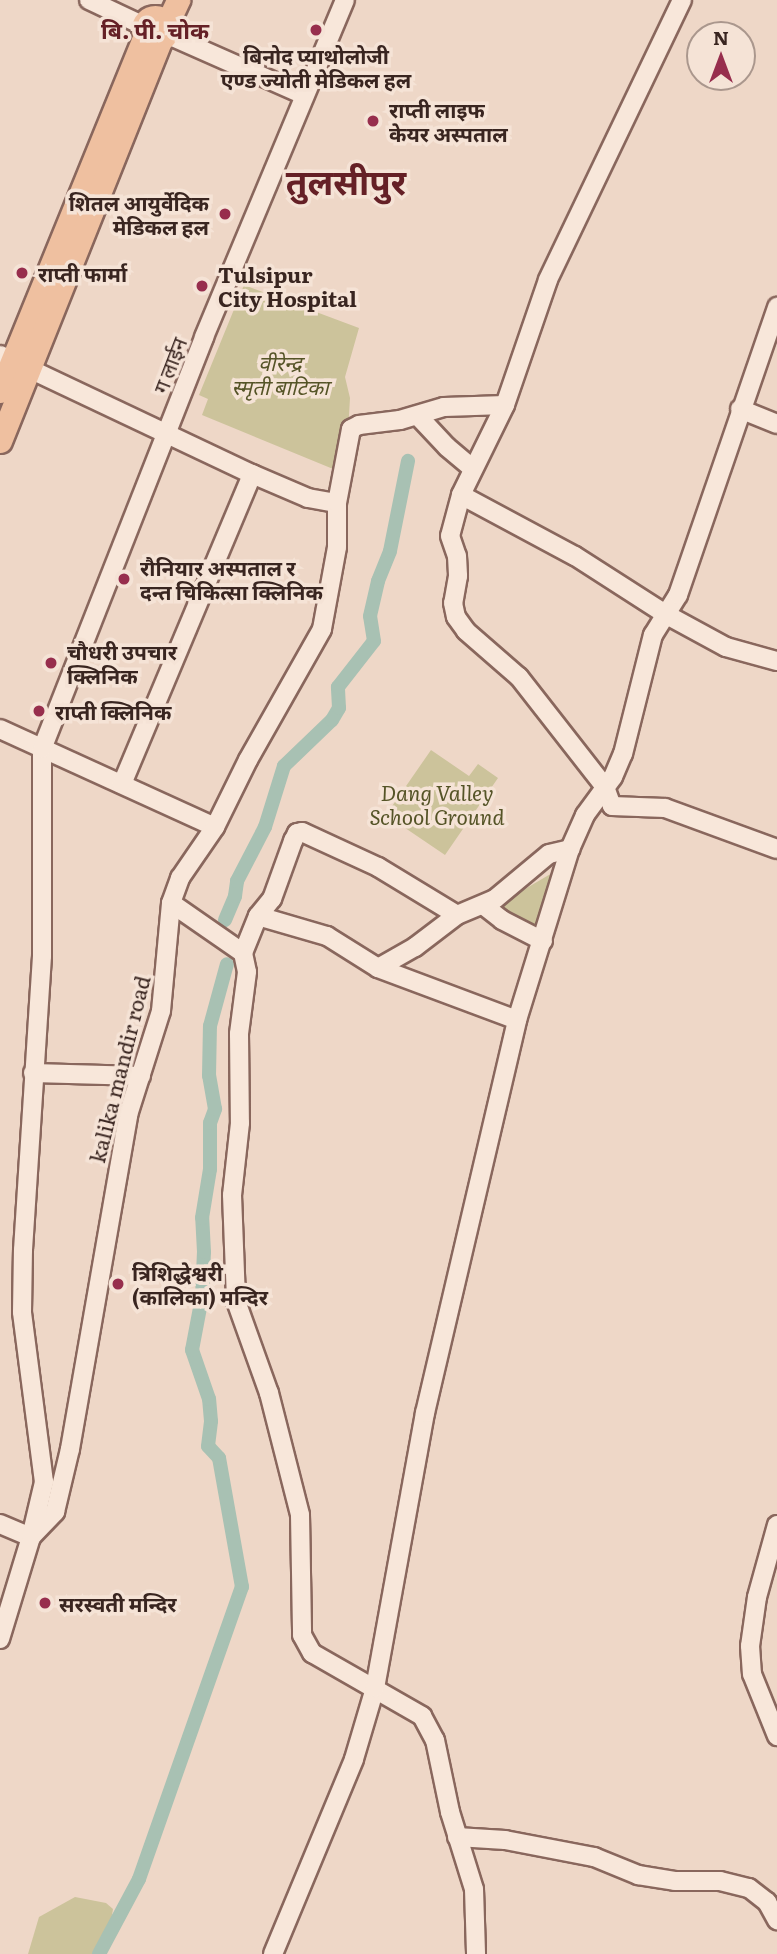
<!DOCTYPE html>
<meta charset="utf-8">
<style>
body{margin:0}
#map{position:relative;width:777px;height:1954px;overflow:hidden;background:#eed7c7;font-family:Literata,"Noto Sans Devanagari",serif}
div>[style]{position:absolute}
.green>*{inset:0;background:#ccc39b}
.canal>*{height:14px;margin:-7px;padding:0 7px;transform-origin:7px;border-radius:7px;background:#a8c1b3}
.roads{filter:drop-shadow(2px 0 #89675d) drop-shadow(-2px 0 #89675d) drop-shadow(0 2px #89675d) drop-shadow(0 -2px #89675d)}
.minor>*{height:18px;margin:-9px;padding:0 9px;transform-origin:9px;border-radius:9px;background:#f8e7da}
.major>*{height:23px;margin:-11.5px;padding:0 11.5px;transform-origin:11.5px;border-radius:11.5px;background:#efc0a0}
.major>.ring{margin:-11.5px;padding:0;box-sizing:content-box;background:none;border:23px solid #efc0a0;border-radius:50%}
.dots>*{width:19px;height:19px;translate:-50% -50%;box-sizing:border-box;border:4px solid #f5e3d6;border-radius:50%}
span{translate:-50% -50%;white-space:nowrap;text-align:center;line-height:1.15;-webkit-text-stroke:7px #f5e3d6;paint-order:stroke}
.poi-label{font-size:21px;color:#392520;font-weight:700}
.left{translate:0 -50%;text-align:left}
.right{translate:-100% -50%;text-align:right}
.park-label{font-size:21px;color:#555427;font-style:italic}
.street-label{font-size:21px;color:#392520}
.neighbourhood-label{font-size:23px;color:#652026;font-weight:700}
.town-label{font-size:35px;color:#652026;font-weight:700}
.north{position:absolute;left:686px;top:21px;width:70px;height:70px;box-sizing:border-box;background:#f5e3d6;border:2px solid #aa978d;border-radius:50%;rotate:0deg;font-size:19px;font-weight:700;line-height:28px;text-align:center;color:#392520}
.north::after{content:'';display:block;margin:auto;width:24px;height:32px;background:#972e4d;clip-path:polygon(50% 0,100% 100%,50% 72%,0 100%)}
</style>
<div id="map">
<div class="green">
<i style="clip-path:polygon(244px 285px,359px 328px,345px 377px,350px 398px,348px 432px,338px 471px,202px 415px,208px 399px,199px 395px)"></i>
<i style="clip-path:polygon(431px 750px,469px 776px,478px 764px,498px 778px,445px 855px,386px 815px)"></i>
<i style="clip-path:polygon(559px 869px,537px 932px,491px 909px)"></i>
<i style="clip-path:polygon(75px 1897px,106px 1903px,113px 1909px,111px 1921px,92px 1954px,28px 1954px,39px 1917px)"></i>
</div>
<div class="canal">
<i style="left:225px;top:920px;width:26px;rotate:-67deg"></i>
<i style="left:235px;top:896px;width:15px;rotate:-82deg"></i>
<i style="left:237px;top:881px;width:61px;rotate:-62.6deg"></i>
<i style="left:265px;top:827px;width:64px;rotate:-72.7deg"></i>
<i style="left:284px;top:766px;width:66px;rotate:-43.8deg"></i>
<i style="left:332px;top:720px;width:14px;rotate:-60deg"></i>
<i style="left:339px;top:708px;width:21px;rotate:-93deg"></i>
<i style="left:338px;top:687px;width:58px;rotate:-52deg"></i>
<i style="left:374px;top:641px;width:25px;rotate:-99deg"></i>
<i style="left:370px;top:616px;width:36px;rotate:-77deg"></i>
<i style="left:378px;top:581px;width:32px;rotate:-68deg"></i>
<i style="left:390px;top:551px;width:92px;rotate:-78.7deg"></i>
<i style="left:99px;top:1954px;width:85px;rotate:-61.9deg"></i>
<i style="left:139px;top:1879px;width:310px;rotate:-70.6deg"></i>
<i style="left:242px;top:1587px;width:131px;rotate:-100.1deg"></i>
<i style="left:219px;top:1458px;width:16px;rotate:-133deg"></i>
<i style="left:208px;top:1446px;width:25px;rotate:-83deg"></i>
<i style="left:211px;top:1421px;width:22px;rotate:-95deg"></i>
<i style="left:209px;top:1399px;width:52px;rotate:-109.1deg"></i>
<i style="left:192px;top:1350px;width:54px;rotate:-79.3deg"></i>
<i style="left:202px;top:1297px;width:45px;rotate:-87.5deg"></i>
<i style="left:204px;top:1252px;width:34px;rotate:-93deg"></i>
<i style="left:202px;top:1218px;width:50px;rotate:-80.7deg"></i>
<i style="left:210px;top:1169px;width:46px;rotate:-90deg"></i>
<i style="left:210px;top:1123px;width:15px;rotate:-70deg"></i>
<i style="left:215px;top:1109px;width:34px;rotate:-100deg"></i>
<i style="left:209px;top:1076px;width:50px;rotate:-88.9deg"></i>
<i style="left:210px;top:1026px;width:64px;rotate:-74.7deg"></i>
</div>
<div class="roads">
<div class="minor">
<i style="left:89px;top:0;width:61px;rotate:25.3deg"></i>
<i style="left:682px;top:0;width:310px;rotate:115.6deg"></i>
<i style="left:548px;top:280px;width:132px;rotate:109deg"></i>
<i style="left:505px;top:405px;width:100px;rotate:116.1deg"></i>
<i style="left:461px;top:495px;width:42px;rotate:105deg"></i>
<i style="left:450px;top:536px;width:21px;rotate:71deg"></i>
<i style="left:457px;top:556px;width:20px;rotate:87deg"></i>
<i style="left:458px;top:576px;width:27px;rotate:100deg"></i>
<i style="left:453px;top:603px;width:14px;rotate:78deg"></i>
<i style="left:456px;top:617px;width:17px;rotate:54deg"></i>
<i style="left:466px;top:631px;width:70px;rotate:41deg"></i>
<i style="left:519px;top:677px;width:140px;rotate:52deg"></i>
<i style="left:605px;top:787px;width:20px;rotate:70deg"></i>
<i style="left:612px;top:806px;width:53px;rotate:2.2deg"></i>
<i style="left:665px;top:808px;width:119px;rotate:20.1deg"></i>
<i style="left:166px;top:34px;width:151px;rotate:23.8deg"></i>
<i style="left:0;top:355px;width:279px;rotate:25.3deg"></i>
<i style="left:252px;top:474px;width:61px;rotate:23.2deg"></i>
<i style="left:308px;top:498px;width:29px;rotate:10deg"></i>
<i style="left:740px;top:409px;width:40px;rotate:22deg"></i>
<i style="left:418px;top:416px;width:42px;rotate:46.9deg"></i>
<i style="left:447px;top:447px;width:34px;rotate:40deg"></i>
<i style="left:461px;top:495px;width:129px;rotate:28.2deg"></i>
<i style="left:575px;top:556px;width:109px;rotate:32.7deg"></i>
<i style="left:667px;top:615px;width:67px;rotate:28.5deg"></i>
<i style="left:726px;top:647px;width:53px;rotate:15.4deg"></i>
<i style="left:0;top:729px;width:236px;rotate:24.5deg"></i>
<i style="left:122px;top:784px;width:336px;rotate:-67.2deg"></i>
<i style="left:171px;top:903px;width:88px;rotate:34.8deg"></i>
<i style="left:243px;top:953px;width:19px;rotate:78deg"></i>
<i style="left:247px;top:972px;width:63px;rotate:97.4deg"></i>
<i style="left:239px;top:1034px;width:89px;rotate:89.4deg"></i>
<i style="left:240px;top:1123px;width:72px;rotate:96.3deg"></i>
<i style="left:232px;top:1195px;width:106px;rotate:87.8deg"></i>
<i style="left:236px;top:1301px;width:98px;rotate:70.3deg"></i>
<i style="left:269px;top:1393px;width:126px;rotate:75.7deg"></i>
<i style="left:300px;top:1515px;width:120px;rotate:89deg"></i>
<i style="left:302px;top:1635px;width:21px;rotate:61deg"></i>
<i style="left:312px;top:1653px;width:127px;rotate:29.8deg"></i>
<i style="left:422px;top:1716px;width:27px;rotate:62deg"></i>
<i style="left:435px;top:1740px;width:74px;rotate:78.2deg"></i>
<i style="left:450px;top:1812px;width:81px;rotate:72.7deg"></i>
<i style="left:474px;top:1889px;width:65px;rotate:88.2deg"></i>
<i style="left:483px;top:905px;width:24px;rotate:38deg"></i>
<i style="left:502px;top:920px;width:46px;rotate:27.1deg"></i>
<i style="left:258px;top:916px;width:22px;rotate:-51deg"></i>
<i style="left:272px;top:899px;width:62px;rotate:-70.1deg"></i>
<i style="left:293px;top:841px;width:9px;rotate:-63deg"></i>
<i style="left:297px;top:833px;width:5px;rotate:-11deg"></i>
<i style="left:302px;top:832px;width:84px;rotate:24.7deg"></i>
<i style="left:378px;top:867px;width:92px;rotate:31.3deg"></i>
<i style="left:243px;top:953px;width:40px;rotate:-68deg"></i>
<i style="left:258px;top:916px;width:72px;rotate:16.2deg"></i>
<i style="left:327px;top:936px;width:60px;rotate:32.1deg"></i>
<i style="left:378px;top:968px;width:148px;rotate:20.5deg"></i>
<i style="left:378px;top:968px;width:43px;rotate:-29.6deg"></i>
<i style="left:415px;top:947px;width:53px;rotate:-37.3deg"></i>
<i style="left:457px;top:915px;width:41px;rotate:-22.8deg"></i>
<i style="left:495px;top:899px;width:70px;rotate:-39.8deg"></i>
<i style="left:549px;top:854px;width:22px;rotate:-13deg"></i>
<i style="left:33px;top:1073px;width:108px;rotate:1.6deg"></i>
<i style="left:0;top:1524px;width:34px;rotate:23deg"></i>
<i style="left:31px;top:1537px;width:35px;rotate:-46deg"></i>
<i style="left:55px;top:1512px;width:65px;rotate:-76.6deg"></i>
<i style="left:70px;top:1449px;width:339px;rotate:-80.1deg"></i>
<i style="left:128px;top:1115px;width:109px;rotate:-72.4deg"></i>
<i style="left:161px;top:1011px;width:108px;rotate:-84.7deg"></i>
<i style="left:171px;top:903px;width:27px;rotate:-70deg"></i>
<i style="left:180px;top:878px;width:62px;rotate:-55.5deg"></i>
<i style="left:215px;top:827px;width:75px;rotate:-63.8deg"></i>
<i style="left:248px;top:760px;width:150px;rotate:-60.5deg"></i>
<i style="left:322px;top:629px;width:83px;rotate:-79.6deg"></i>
<i style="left:337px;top:547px;width:44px;rotate:-90deg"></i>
<i style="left:337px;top:503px;width:75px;rotate:-79.3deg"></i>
<i style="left:351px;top:429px;width:9px;rotate:-27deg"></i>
<i style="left:359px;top:425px;width:41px;rotate:-7deg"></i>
<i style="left:400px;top:420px;width:46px;rotate:-16.5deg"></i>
<i style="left:444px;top:407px;width:61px;rotate:-1.9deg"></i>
<i style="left:777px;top:1525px;width:75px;rotate:105.5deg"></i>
<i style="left:757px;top:1597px;width:49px;rotate:98.1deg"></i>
<i style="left:750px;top:1646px;width:28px;rotate:86deg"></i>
<i style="left:752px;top:1674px;width:67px;rotate:68deg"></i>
<i style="left:0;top:1639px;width:107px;rotate:-73.1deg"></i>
<i style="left:31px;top:1537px;width:57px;rotate:-76.7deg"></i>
<i style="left:44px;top:1482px;width:171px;rotate:-97.4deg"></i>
<i style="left:22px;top:1312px;width:62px;rotate:-89.1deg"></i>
<i style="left:23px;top:1250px;width:295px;rotate:-86.3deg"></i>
<i style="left:42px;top:956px;width:207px;rotate:-90deg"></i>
<i style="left:42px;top:749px;width:443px;rotate:-68.5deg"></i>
<i style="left:204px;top:337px;width:365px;rotate:-67.3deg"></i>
<i style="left:457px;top:1837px;width:48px;rotate:3.6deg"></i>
<i style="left:505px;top:1840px;width:91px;rotate:10.8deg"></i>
<i style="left:594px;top:1857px;width:48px;rotate:22.2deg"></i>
<i style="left:638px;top:1875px;width:37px;rotate:9deg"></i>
<i style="left:675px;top:1881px;width:45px"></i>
<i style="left:720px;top:1881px;width:30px;rotate:14deg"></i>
<i style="left:749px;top:1888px;width:23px;rotate:38deg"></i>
<i style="left:767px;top:1902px;width:21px;rotate:61deg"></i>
<i style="left:273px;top:1954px;width:211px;rotate:-67.4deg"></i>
<i style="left:354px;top:1759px;width:74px;rotate:-73.5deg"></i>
<i style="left:375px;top:1688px;width:280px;rotate:-79.7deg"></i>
<i style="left:425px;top:1413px;width:404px;rotate:-76.8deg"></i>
<i style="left:517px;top:1020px;width:179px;rotate:-72.8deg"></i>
<i style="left:570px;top:849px;width:37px;rotate:-66deg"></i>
<i style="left:585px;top:815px;width:47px;rotate:-53.6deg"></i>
<i style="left:613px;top:777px;width:25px;rotate:-67deg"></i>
<i style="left:623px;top:754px;width:123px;rotate:-75.9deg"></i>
<i style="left:653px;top:635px;width:47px;rotate:-58deg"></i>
<i style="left:678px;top:595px;width:305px;rotate:-71deg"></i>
</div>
<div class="major">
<i class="ring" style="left:143px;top:17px;width:1px;height:1px"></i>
<i style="left:166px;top:26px;width:29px;rotate:-65deg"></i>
<i style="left:0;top:391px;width:384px;rotate:-67.8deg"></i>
<i style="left:0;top:441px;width:432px;rotate:-68.2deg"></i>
</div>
</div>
<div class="dots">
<i style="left:316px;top:30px;background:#972e4d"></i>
<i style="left:373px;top:121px;background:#972e4d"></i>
<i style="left:225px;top:214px;background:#972e4d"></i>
<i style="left:22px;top:273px;background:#972e4d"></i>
<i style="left:202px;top:286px;background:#972e4d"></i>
<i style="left:124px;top:579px;background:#972e4d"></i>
<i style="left:51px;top:663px;background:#972e4d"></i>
<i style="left:39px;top:711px;background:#972e4d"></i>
<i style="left:118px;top:1284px;background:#972e4d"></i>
<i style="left:45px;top:1603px;background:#972e4d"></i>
</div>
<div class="poi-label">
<span style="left:316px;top:67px">बिनोद प्याथोलोजी<br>एण्ड ज्योती मेडिकल हल</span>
<span class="left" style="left:389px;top:121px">राप्ती लाइफ<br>केयर अस्पताल</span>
<span class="right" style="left:209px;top:214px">शितल आयुर्वेदिक<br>मेडिकल हल</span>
<span class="left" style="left:38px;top:273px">राप्ती फार्मा</span>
<span class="left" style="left:218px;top:286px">Tulsipur<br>City Hospital</span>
<span class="left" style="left:140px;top:579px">रौनियार अस्पताल र<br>दन्त चिकित्सा क्लिनिक</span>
<span class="left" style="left:67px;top:663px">चौधरी उपचार<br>क्लिनिक</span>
<span class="left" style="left:55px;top:711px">राप्ती क्लिनिक</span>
<span class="left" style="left:132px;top:1284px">त्रिशिद्धेश्वरी<br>(कालिका) मन्दिर</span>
<span class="left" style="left:59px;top:1603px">सरस्वती मन्दिर</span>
</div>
<div class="park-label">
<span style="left:280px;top:374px">वीरेन्द्र<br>स्मृती बाटिका</span>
<span style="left:437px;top:804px">Dang Valley<br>School Ground</span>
</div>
<div class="street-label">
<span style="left:169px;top:365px;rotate:-69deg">ग लाईन</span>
<span style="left:119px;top:1069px;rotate:-76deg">kalika mandir road</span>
</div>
<div class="neighbourhood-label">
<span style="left:155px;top:29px">बि. पी. चोक</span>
</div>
<div class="town-label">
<span style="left:346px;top:180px">तुलसीपुर</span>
</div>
<div class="north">N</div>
</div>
